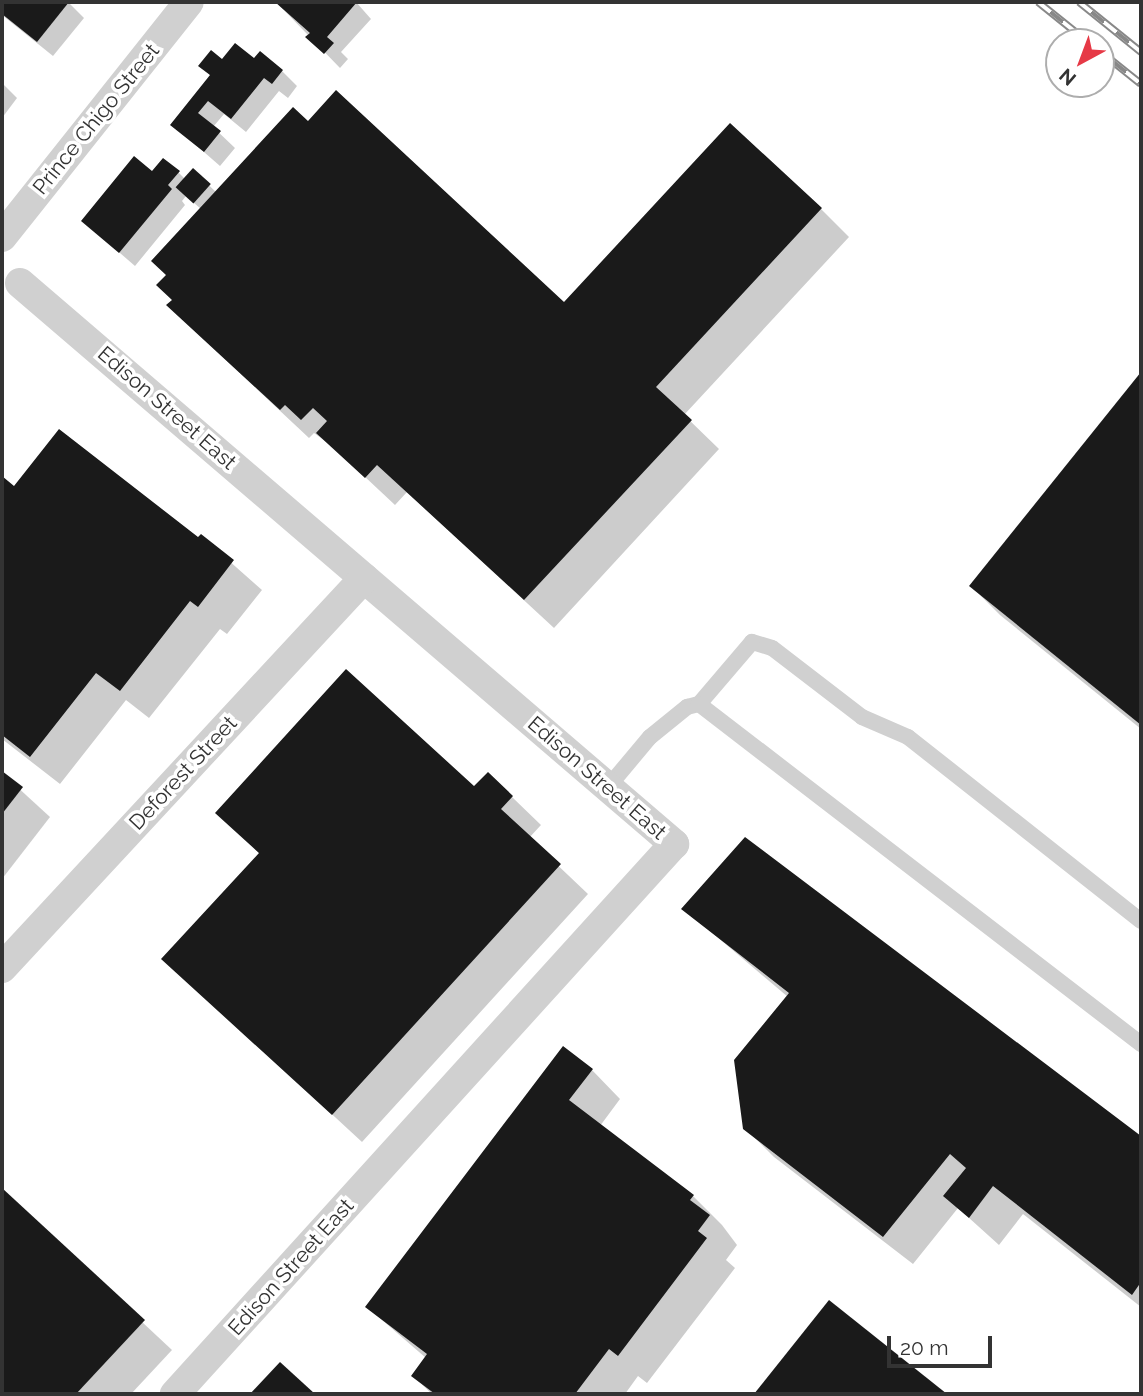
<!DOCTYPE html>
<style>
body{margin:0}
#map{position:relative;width:1143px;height:1396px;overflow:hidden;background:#fff;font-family:Raleway,sans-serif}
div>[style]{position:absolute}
.shadow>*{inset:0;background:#0003}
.building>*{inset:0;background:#1a1a1a;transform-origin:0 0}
.lane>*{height:16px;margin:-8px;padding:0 8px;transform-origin:8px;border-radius:8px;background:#d0d0d0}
.street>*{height:30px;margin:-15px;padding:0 15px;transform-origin:15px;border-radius:15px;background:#d0d0d0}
.rail>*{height:8px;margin-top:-4px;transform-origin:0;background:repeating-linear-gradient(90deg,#fff 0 16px,#888 0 32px);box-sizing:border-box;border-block:2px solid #888}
span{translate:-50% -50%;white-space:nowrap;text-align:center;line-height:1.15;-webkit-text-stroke:7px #fff;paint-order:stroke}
.street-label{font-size:21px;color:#333}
.frame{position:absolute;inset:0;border:4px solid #333;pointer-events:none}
.north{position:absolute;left:1045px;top:28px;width:70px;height:70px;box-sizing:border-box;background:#fff;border:2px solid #adadad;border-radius:50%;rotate:221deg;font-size:19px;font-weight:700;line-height:28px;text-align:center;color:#333}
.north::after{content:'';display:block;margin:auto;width:24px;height:32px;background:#e63946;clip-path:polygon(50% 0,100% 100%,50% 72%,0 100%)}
.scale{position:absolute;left:887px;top:1336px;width:105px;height:32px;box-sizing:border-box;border:4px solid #333;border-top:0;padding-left:9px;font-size:21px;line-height:24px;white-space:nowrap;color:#333;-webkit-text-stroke:5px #fff;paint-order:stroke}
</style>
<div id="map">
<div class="shadow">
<i style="clip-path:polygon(2px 2px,68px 2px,84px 18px,53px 56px,2px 15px)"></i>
<i style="clip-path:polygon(276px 2px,356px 2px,371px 19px,341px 52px,348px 59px,340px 68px)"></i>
<i style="clip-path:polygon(255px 60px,282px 71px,297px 86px,288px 98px,279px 91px,246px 132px,224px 114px,213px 127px,235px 148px,220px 166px,173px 125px,211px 76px,201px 66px)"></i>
<i style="clip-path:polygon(2px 83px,17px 98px,2px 118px)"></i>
<i style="clip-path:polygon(308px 123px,564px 304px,821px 209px,849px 237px,684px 415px,719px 449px,554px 628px,407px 492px,395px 505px,332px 446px,314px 433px,309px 438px,197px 333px,173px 300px,168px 275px,201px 209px,186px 196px,182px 201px,185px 205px,135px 266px,83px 221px,152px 173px,178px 172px,185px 179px,193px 170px,217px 193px)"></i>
<i style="clip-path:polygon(1141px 375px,1141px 729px,1000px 615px,971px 586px)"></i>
<i style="clip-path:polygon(2px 479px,15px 489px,198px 540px,201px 536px,262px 590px,227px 634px,220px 629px,149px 718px,126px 700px,60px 784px,2px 739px)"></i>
<i style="clip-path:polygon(2px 773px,50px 817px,2px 879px)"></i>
<i style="clip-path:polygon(474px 789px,512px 797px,541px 825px,529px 838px,588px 894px,362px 1142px,164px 959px,260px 854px,218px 813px)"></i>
<i style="clip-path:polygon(745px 840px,1141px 1138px,1141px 1307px,1023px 1214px,999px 1245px,958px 1208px,913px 1264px,774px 1157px,745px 1128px,788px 997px,683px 908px)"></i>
<i style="clip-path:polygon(592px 1070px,620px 1099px,600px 1126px,693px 1196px,722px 1225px,737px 1245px,726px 1260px,735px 1268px,647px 1383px,638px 1376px,625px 1394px,432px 1394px,413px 1376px,426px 1358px,367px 1307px)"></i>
<i style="clip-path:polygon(2px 1191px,172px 1350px,131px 1394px,2px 1394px)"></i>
<i style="clip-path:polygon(829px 1303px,945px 1394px,756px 1394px)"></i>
</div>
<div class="building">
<i style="clip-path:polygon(2px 2px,69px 2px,37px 42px,2px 14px)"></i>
<i style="clip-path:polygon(275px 2px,357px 2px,327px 37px,334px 43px,324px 54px,305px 37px,310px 33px)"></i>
<i style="clip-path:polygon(235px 43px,254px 58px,260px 51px,283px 70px,272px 84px,264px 78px,231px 119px,208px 101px,198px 113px,221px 131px,204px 152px,170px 125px,210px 75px,198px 66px,211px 50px,222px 59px)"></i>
<i style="clip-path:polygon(336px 90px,564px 302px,730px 123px,822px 208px,656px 387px,692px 420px,524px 600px,377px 465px,365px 478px,316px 433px,327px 421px,313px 408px,301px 420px,285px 405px,280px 410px,166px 305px,172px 300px,156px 285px,166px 275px,151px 261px,293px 107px,308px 121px)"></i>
<i style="clip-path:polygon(134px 156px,152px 171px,163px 158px,180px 171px,168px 185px,172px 189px,119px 253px,81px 221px)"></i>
<i style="left:193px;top:168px;width:24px;height:26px;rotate:42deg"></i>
<i style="clip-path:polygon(1141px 372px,1141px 725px,969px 586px)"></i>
<i style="clip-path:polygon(59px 429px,198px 537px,201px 534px,234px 560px,198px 607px,190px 601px,120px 691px,96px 673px,30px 757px,2px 735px,2px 476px,14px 486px)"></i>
<i style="clip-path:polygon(346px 669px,474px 786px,488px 772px,513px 796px,501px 809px,561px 864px,332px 1115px,161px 959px,259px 853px,215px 813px)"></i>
<i style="clip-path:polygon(2px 771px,23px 787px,2px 814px)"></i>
<i style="clip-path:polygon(745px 837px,1141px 1136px,1141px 1282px,1132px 1295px,993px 1186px,969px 1218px,943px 1196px,966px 1168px,950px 1154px,883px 1237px,743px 1129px,734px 1060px,789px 993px,681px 909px)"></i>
<i style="clip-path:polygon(563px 1046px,593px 1069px,569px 1100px,694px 1195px,690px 1200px,710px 1215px,698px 1231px,707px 1238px,618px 1356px,609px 1349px,575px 1394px,435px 1394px,411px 1376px,427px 1354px,365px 1307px)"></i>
<i style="clip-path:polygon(2px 1188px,145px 1320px,76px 1394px,2px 1394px)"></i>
<i style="clip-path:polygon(829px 1300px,947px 1394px,754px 1394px)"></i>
<i style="clip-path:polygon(280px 1362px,315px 1394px,250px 1394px)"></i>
</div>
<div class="lane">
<i style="left:608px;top:787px;width:65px;rotate:-50deg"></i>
<i style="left:650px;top:737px;width:48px;rotate:-39deg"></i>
<i style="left:687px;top:707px;width:12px;rotate:-14deg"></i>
<i style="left:1141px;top:921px;width:297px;rotate:-141.7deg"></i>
<i style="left:908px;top:737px;width:50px;rotate:-156.5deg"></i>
<i style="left:862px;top:717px;width:113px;rotate:-142.5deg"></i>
<i style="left:772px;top:648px;width:21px;rotate:-163deg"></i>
<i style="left:752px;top:642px;width:82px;rotate:130.5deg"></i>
<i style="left:699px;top:704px;width:558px;rotate:37.57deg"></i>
</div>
<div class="street">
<i style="left:2px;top:237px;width:300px;rotate:-51.5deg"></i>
<i style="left:20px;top:283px;width:862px;rotate:40.62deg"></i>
<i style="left:674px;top:844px;width:743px;rotate:132.22deg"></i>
<i style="left:2px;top:968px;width:532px;rotate:-47.13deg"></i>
</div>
<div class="rail">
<i style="left:1038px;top:2px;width:64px;rotate:38.7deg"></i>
<i style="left:1079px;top:2px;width:80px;rotate:38.9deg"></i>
<i style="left:1101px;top:52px;width:51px;rotate:38.7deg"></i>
</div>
<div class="street-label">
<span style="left:96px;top:119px;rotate:-51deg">Prince Chigo Street</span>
<span style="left:167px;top:408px;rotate:41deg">Edison Street East</span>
<span style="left:183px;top:773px;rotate:-47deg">Deforest Street</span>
<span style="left:597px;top:778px;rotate:41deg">Edison Street East</span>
<span style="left:291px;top:1267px;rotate:-48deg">Edison Street East</span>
</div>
<div class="frame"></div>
<div class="north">N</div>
<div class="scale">20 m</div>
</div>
